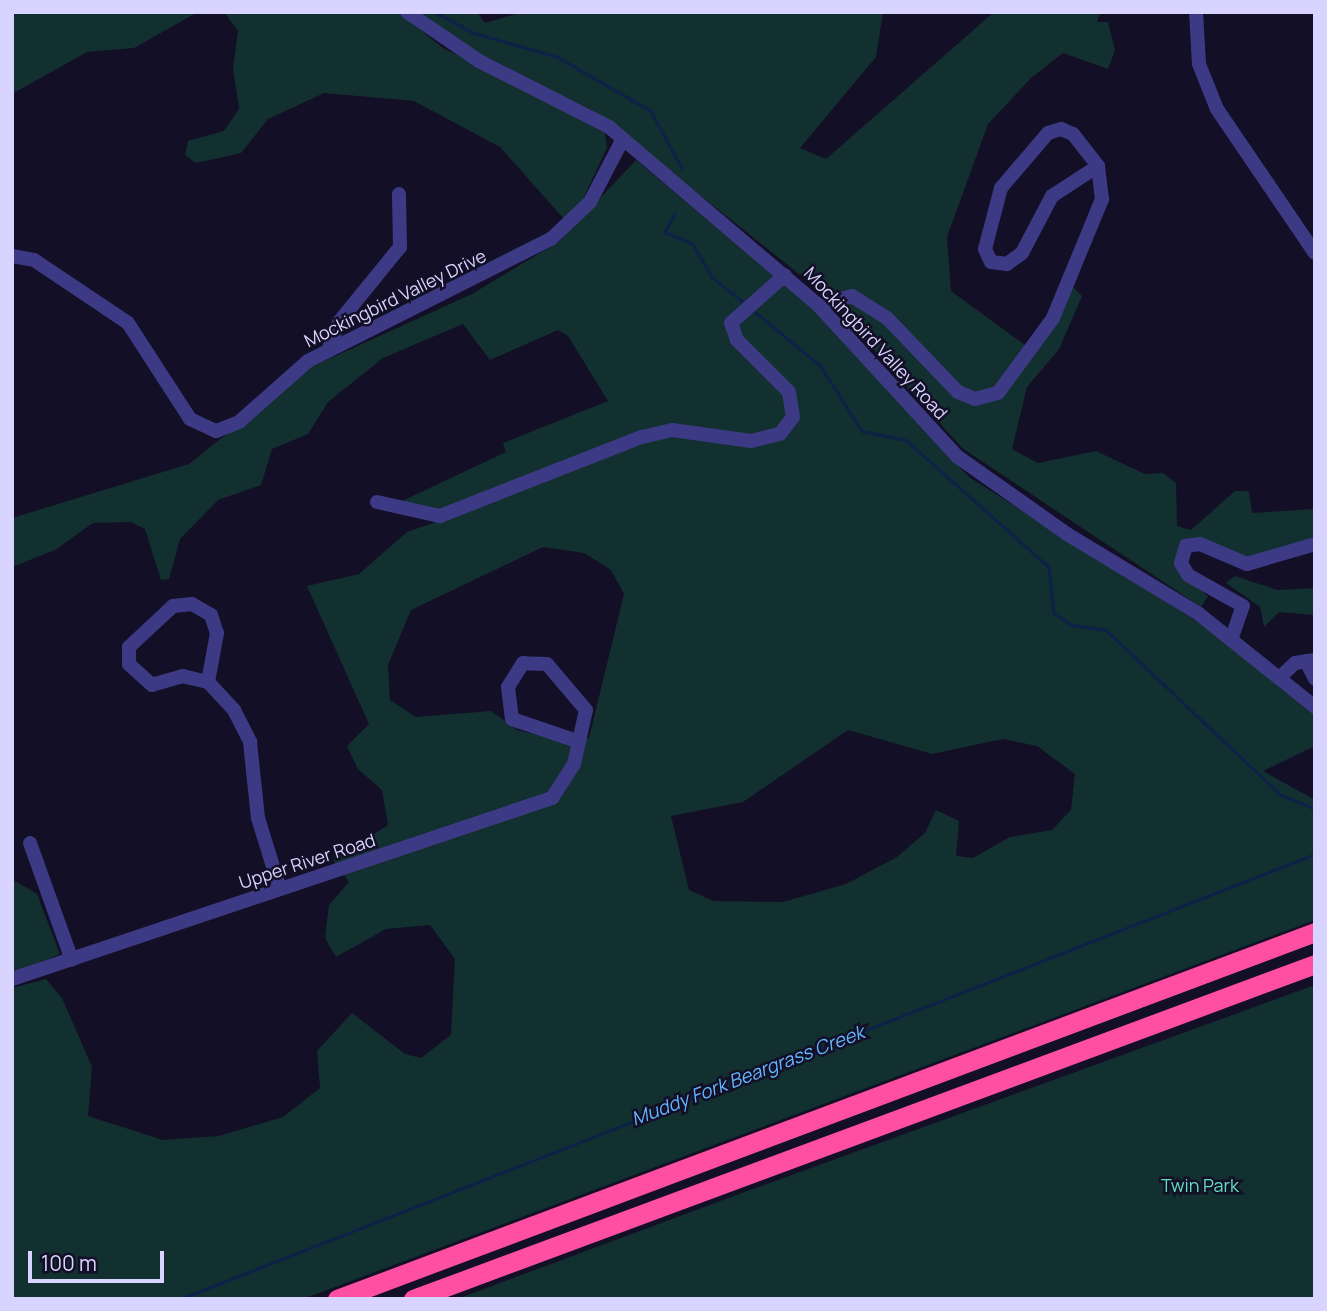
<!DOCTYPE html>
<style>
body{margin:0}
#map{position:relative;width:1327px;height:1311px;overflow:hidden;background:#130f26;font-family:Manrope,sans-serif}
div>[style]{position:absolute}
.green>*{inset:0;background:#12302f}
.stream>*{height:2.5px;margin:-1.25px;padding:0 1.25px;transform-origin:1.25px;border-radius:1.25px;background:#0c2248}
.minor>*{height:14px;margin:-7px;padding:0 7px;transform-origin:7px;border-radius:7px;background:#3d3a85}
.highway>*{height:19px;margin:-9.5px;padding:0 9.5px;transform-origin:9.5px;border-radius:9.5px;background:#ff4fa3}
span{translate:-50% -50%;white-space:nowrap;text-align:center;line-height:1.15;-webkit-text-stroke:5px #130f26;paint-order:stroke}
.street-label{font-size:18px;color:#d9d4ff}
.park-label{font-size:18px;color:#5fe0c0}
.water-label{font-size:19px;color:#62b6ff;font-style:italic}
.frame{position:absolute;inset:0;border:14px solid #d9d4ff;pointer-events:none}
.scale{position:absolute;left:28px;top:1251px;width:136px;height:32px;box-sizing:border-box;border:4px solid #d9d4ff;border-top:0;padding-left:9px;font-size:21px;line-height:24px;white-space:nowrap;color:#d9d4ff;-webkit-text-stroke:5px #130f26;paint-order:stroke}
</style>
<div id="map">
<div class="green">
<i style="clip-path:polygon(12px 12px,198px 12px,134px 48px,87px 52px,12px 94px)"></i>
<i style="clip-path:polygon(224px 12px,398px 12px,443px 48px,592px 121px,605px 132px,607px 148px,582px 201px,565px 220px,500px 147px,414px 101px,324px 93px,268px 119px,241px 153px,196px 163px,185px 155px,188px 141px,224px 131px,239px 109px,233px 69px,238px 31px)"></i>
<i style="clip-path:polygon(415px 12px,477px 12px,485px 23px,522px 12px,883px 12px,876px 57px,800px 148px,826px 159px,994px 12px,1101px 12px,1097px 22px,1108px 22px,1115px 50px,1108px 69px,1063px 53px,1031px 78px,988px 124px,947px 237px,951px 291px,1033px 351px,1073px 287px,1082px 296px,1059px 349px,1027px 387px,1012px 449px,1038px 463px,1096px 451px,1145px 474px,1163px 473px,1176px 483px,1177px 526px,1191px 530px,1235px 491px,1249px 491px,1252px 513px,1315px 509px,1315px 537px,1246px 559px,1181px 541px,1175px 568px,1208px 596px,1201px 607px,962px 448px,823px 293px,594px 111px,486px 60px)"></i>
<i style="clip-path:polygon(evenodd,636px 160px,815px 310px,969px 477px,1201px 624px,1315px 715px,1315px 746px,1263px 771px,1315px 800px,1315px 920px,303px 1299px,12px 1299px,12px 988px,46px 979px,62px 998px,92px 1067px,88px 1116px,163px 1140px,219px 1136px,283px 1117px,320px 1088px,317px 1051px,352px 1013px,405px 1054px,421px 1058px,451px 1035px,455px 959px,430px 925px,386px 929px,336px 957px,325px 938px,329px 905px,349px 882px,333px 860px,388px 825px,382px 790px,358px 769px,347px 746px,369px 724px,307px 586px,359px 574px,407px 532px,445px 519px,438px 508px,400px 502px,506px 452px,503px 443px,608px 401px,568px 336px,558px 330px,490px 360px,463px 324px,383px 358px,328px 402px,308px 434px,272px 449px,261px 485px,218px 500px,180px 539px,169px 579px,161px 580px,145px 529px,131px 522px,93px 523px,55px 550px,12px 567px,12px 518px,189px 464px,309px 368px,472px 294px,560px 241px,636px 160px,543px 547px,584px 553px,611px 570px,624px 594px,589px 738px,558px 740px,517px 730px,491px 711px,416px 717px,390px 700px,388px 665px,411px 610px,543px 547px,636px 160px,848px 730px,932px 754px,1003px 739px,1037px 746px,1075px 774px,1071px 810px,1052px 830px,1010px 837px,973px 858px,956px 856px,959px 821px,936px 810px,925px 833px,897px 857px,846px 884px,783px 902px,713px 901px,689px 890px,671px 816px,743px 802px,848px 730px)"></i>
<i style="clip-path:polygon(1235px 576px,1277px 590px,1315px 588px,1315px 615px,1279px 612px,1264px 627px,1260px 607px,1226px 583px)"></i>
<i style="clip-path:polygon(12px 879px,37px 894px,60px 954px,12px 974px)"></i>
<i style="clip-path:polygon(1315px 985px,1315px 1299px,457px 1299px,723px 1200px)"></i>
</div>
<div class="stream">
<i style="left:435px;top:12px;width:44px;rotate:28.3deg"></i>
<i style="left:474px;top:33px;width:87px;rotate:15.9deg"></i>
<i style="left:558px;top:57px;width:108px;rotate:30.1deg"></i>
<i style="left:651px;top:111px;width:65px;rotate:61.5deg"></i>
<i style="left:675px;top:214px;width:21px;rotate:119deg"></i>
<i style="left:665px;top:232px;width:30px;rotate:23deg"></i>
<i style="left:693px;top:244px;width:38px;rotate:60deg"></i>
<i style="left:712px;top:277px;width:43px;rotate:38.5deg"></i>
<i style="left:754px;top:311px;width:87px;rotate:39.4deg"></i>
<i style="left:821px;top:366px;width:77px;rotate:57.8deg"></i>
<i style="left:862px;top:431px;width:45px;rotate:11.6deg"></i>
<i style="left:906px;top:440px;width:191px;rotate:41.6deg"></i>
<i style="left:1049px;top:567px;width:46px;rotate:83.8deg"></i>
<i style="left:1054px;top:613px;width:22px;rotate:34deg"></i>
<i style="left:1072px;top:625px;width:34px;rotate:8deg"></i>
<i style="left:1106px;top:630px;width:241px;rotate:43.3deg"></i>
<i style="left:1281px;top:795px;width:37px;rotate:22deg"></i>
<i style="left:180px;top:1299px;width:1219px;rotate:-21.41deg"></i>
</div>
<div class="minor">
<i style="left:407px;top:12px;width:87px;rotate:34.2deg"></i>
<i style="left:479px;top:61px;width:146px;rotate:26.9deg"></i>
<i style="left:609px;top:127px;width:276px;rotate:40.4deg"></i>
<i style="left:819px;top:306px;width:205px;rotate:47.4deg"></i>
<i style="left:958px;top:457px;width:133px;rotate:35.2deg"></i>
<i style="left:1067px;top:534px;width:154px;rotate:31.2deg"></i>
<i style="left:1199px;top:614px;width:149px;rotate:38.7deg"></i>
<i style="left:1196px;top:12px;width:52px;rotate:86.7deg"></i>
<i style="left:1199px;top:64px;width:48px;rotate:68.2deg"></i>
<i style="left:1217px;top:109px;width:174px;rotate:55.8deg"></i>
<i style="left:1061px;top:129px;width:13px;rotate:23deg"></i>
<i style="left:1073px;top:134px;width:41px;rotate:52deg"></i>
<i style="left:1098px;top:166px;width:55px;rotate:146.9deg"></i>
<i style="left:1052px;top:196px;width:64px;rotate:117.8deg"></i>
<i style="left:1022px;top:253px;width:19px;rotate:144deg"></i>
<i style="left:1007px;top:264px;width:16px;rotate:-173deg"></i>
<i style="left:991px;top:262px;width:14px;rotate:-115deg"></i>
<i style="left:985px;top:249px;width:63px;rotate:-75.3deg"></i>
<i style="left:1001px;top:188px;width:72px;rotate:-49.5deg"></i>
<i style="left:1048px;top:133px;width:14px;rotate:-17deg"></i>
<i style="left:12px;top:256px;width:22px;rotate:10deg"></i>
<i style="left:34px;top:260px;width:113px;rotate:33.8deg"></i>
<i style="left:128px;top:323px;width:114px;rotate:57.1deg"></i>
<i style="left:190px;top:419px;width:29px;rotate:25deg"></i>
<i style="left:216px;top:431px;width:25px;rotate:-21deg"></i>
<i style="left:239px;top:422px;width:92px;rotate:-41.5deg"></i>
<i style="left:308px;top:361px;width:272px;rotate:-26.7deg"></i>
<i style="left:551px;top:239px;width:54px;rotate:-43.5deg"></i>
<i style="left:590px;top:202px;width:71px;rotate:-62.4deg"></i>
<i style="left:819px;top:306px;width:34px;rotate:-17deg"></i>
<i style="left:852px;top:296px;width:41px;rotate:32.2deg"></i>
<i style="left:887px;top:318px;width:103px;rotate:46.2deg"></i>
<i style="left:958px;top:392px;width:18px;rotate:22deg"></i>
<i style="left:975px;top:399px;width:24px;rotate:-15deg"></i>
<i style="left:998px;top:393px;width:93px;rotate:-53.7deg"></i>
<i style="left:1053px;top:318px;width:129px;rotate:-67.6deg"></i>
<i style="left:1102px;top:199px;width:33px;rotate:-97deg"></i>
<i style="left:328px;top:351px;width:31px;rotate:-69deg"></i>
<i style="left:339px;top:322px;width:97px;rotate:-50.9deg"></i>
<i style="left:400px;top:247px;width:53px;rotate:-91.1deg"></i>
<i style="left:377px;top:502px;width:65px;rotate:12.5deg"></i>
<i style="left:440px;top:516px;width:217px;rotate:-21.4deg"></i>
<i style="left:642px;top:437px;width:31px;rotate:-13deg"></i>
<i style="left:672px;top:430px;width:80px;rotate:7.9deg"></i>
<i style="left:751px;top:441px;width:30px;rotate:-14deg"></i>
<i style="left:780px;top:434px;width:21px;rotate:-53deg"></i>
<i style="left:793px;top:417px;width:25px;rotate:-99deg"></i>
<i style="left:789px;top:392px;width:74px;rotate:-135deg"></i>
<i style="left:737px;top:340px;width:18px;rotate:-109deg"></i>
<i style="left:731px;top:323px;width:72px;rotate:-41.6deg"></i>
<i style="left:1231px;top:640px;width:36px;rotate:-71deg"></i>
<i style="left:1243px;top:606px;width:63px;rotate:-150.6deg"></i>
<i style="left:1188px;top:575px;width:14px;rotate:-120deg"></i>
<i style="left:1181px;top:563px;width:18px;rotate:-74deg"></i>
<i style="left:1186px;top:546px;width:14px;rotate:-8deg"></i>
<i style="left:1200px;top:544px;width:51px;rotate:23.1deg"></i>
<i style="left:1247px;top:564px;width:71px;rotate:-16.4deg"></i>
<i style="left:1306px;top:661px;width:20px;rotate:63deg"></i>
<i style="left:1279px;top:678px;width:22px;rotate:-43deg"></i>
<i style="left:1295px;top:663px;width:20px;rotate:-9deg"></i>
<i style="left:208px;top:682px;width:26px;rotate:-167deg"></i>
<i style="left:183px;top:676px;width:32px;rotate:164deg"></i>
<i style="left:152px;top:685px;width:31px;rotate:-138deg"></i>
<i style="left:129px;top:664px;width:17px;rotate:-90deg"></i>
<i style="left:129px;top:647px;width:60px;rotate:-43deg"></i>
<i style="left:173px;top:606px;width:19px;rotate:-6deg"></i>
<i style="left:192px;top:604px;width:22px;rotate:30deg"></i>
<i style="left:211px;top:615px;width:19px;rotate:72deg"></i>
<i style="left:217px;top:633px;width:50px;rotate:100.4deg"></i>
<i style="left:208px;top:682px;width:38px;rotate:47deg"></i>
<i style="left:234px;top:710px;width:36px;rotate:63deg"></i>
<i style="left:250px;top:742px;width:76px;rotate:84deg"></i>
<i style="left:258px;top:818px;width:74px;rotate:72.8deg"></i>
<i style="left:30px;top:843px;width:124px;rotate:70.3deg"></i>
<i style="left:12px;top:979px;width:570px;rotate:-18.53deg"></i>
<i style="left:552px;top:798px;width:40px;rotate:-57.1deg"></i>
<i style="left:574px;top:764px;width:55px;rotate:-77.5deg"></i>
<i style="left:586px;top:710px;width:60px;rotate:-130.3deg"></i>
<i style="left:547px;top:664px;width:24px;rotate:-178deg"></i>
<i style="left:523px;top:663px;width:28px;rotate:122deg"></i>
<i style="left:508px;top:687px;width:32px;rotate:83deg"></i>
<i style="left:512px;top:719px;width:69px;rotate:18.7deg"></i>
</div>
<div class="highway">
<i style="left:337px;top:1299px;width:1045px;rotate:-20.57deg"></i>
<i style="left:413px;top:1299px;width:962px;rotate:-20.37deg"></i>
</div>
<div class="street-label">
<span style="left:395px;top:298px;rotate:-26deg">Mockingbird Valley Drive</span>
<span style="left:876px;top:343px;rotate:47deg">Mockingbird Valley Road</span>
<span style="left:307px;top:861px;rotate:-18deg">Upper River Road</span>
</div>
<div class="park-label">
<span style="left:1200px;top:1185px">Twin Park</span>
</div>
<div class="water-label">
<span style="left:748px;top:1076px;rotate:-21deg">Muddy Fork Beargrass Creek</span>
</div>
<div class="frame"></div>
<div class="scale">100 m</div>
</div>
